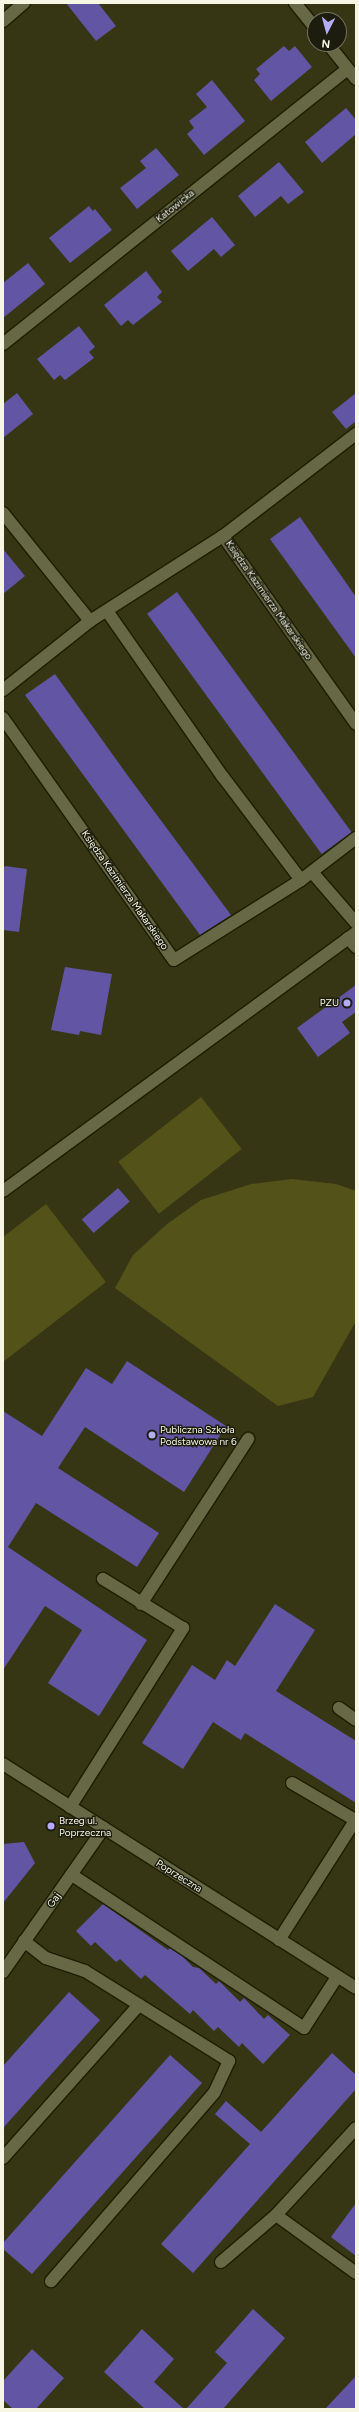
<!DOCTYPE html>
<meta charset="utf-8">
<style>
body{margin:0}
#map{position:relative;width:359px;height:2412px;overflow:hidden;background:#363615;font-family:Figtree,sans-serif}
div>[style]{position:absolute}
.green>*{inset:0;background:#535218;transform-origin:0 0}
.building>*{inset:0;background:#6155a4;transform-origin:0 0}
.roads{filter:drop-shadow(1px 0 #1e1d00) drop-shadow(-1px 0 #1e1d00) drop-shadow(0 1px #1e1d00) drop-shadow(0 -1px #1e1d00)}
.lane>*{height:12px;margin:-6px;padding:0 6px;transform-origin:6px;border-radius:6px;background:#676845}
.street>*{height:12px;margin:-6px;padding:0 6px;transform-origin:6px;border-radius:6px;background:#676845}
.secondary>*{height:12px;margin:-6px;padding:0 6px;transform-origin:6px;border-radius:6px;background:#676845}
.dots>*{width:11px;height:11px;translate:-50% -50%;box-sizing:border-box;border:2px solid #1d1d0f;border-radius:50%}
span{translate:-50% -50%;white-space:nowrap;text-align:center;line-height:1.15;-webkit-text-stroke:3px #1d1d0f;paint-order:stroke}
.street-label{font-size:10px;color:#f6f6e3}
.poi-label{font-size:10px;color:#f6f6e3}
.right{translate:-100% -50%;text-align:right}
.left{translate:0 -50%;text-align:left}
.frame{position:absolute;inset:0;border:4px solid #f6f6e3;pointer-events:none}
.north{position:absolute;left:307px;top:12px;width:40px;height:40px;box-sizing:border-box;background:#1d1d0f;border:1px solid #747464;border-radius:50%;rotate:186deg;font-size:11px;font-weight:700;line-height:16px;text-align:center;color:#f6f6e3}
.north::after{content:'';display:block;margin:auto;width:14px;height:18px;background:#b4acf9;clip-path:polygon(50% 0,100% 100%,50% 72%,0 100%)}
</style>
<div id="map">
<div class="green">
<i style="left:201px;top:1097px;width:66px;height:105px;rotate:52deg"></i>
<i style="clip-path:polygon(292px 1179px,336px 1184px,356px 1191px,356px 1321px,313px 1397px,278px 1406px,115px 1288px,133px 1255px,167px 1224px,201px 1200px,251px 1184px)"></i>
<i style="clip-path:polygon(46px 1204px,106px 1282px,3px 1362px,3px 1237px)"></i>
</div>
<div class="building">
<i style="clip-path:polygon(66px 3px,98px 3px,116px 26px,96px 41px)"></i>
<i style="clip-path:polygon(284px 46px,289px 51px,295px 46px,312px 67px,271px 101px,254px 80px,260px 74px,256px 69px)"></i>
<i style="clip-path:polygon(212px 80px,245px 121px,204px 155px,187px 134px,194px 128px,189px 121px,207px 107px,196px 94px)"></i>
<i style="clip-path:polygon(346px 108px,356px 120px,356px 134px,322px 163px,305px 142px)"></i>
<i style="clip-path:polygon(156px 148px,179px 175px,137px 209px,120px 188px,146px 168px,140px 161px)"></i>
<i style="clip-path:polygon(279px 162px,304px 192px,288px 204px,281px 196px,255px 217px,238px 196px)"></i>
<i style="clip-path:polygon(89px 206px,93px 211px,95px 209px,112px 230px,70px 263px,49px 238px)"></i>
<i style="clip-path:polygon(212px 217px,235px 245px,221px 257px,214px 249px,188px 271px,171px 251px)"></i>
<i style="clip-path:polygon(28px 263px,45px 284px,3px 318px,3px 283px)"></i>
<i style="clip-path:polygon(146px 271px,162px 292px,157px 297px,162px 302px,133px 325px,128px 320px,121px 326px,104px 305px)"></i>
<i style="clip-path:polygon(79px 326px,95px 347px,89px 352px,94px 358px,65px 380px,60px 375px,54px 380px,37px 359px)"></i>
<i style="clip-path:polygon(17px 393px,33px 414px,3px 438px,3px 404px)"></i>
<i style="clip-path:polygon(356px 393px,356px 421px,346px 429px,332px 412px)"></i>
<i style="clip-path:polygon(300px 517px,356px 597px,356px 658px,270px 539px)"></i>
<i style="clip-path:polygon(3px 549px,25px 576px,3px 594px)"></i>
<i style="left:177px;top:592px;width:297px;height:37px;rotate:54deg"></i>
<i style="clip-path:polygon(55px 674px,128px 776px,231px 915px,200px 935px,25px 695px)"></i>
<i style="clip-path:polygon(5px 866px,27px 869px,19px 932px,3px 930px,3px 869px)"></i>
<i style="clip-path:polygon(65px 967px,112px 974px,101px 1035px,80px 1031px,79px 1035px,51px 1030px)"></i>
<i style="clip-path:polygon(356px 985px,356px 1012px,342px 1022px,350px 1033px,318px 1057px,297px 1028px)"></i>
<i style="left:118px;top:1188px;width:18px;height:48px;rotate:49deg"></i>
<i style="clip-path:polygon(127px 1361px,226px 1426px,184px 1492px,85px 1427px,58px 1468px,159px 1533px,137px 1567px,36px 1503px,8px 1547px,147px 1640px,99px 1716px,48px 1683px,82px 1630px,45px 1606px,3px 1670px,3px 1411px,42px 1436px,86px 1368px,112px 1384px)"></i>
<i style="clip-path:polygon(275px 1604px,315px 1630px,276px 1691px,356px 1741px,356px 1803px,245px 1733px,241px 1740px,213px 1722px,183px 1769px,142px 1743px,192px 1665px,215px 1680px,227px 1660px,235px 1666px)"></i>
<i style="clip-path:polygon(24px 1842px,35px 1863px,3px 1903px,3px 1844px)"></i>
<i style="clip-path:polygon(103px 1904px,168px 1950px,170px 1948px,182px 1956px,193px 1967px,199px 1968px,216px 1984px,219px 1981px,240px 2002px,244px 1998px,264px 2019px,268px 2015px,290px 2035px,263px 2064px,242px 2043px,239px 2047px,218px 2027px,214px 2031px,193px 2010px,190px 2014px,145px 1975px,141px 1979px,120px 1959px,116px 1962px,95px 1942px,91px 1946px,76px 1931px)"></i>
<i style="clip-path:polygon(69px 1992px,100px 2020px,3px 2128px,3px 2066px)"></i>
<i style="clip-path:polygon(332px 2053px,356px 2075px,356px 2089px,193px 2273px,161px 2244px,250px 2144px,215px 2114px,226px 2101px,261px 2132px)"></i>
<i style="clip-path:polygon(170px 2055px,202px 2083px,32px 2274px,3px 2249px,3px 2243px)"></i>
<i style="clip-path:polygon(356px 2203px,356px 2256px,331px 2237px)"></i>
<i style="clip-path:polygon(253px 2309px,285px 2338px,223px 2409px,186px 2409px,227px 2363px,215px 2352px)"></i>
<i style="clip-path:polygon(142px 2329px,174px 2359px,154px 2382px,184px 2409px,145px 2409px,104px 2372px)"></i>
<i style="clip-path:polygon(32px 2349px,64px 2378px,36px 2409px,13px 2409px,3px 2400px,3px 2381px)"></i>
<i style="clip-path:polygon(356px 2376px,356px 2409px,325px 2409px)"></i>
</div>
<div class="roads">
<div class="lane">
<i style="left:3px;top:513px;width:139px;rotate:51.1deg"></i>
<i style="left:141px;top:1604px;width:197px;rotate:-57deg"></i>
<i style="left:339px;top:1708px;width:21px;rotate:35deg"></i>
<i style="left:292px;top:1783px;width:73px;rotate:30.4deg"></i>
<i style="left:70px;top:1807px;width:212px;rotate:-57.7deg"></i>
<i style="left:183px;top:1628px;width:94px;rotate:-148.5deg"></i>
<i style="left:72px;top:1875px;width:278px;rotate:33.4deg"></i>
<i style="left:304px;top:2028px;width:61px;rotate:-57.1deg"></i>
<i style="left:279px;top:1940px;width:143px;rotate:-57.5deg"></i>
<i style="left:24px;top:1941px;width:28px;rotate:38deg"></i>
<i style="left:46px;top:1958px;width:41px;rotate:18.4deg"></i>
<i style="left:85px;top:1971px;width:170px;rotate:32deg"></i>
<i style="left:229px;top:2061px;width:35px;rotate:115deg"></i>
<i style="left:214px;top:2093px;width:249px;rotate:130.9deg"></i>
<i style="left:3px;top:2158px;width:205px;rotate:-48.4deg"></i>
</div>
<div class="street">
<i style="left:295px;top:3px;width:32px;rotate:51deg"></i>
<i style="left:3px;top:21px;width:28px;rotate:-41deg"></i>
<i style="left:328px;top:44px;width:45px;rotate:51.3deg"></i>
<i style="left:3px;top:344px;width:440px;rotate:-38.6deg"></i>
<i style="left:223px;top:536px;width:230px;rotate:54.7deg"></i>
<i style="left:107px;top:611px;width:203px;rotate:55.1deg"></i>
<i style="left:223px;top:777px;width:129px;rotate:52.9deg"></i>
<i style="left:3px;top:690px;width:111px;rotate:-38.4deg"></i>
<i style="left:90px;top:621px;width:158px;rotate:-32.6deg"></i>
<i style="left:223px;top:536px;width:168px;rotate:-37.5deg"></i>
<i style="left:3px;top:718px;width:296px;rotate:54.8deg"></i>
<i style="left:174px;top:960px;width:150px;rotate:-32.2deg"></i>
<i style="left:301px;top:880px;width:69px;rotate:-37.4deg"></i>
<i style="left:312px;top:872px;width:67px;rotate:49.2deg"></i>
<i style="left:348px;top:938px;width:12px;rotate:48deg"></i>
<i style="left:3px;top:1972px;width:176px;rotate:-55deg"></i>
<i style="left:276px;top:2215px;width:99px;rotate:35.9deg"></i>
<i style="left:221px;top:2262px;width:72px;rotate:-40.5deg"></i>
<i style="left:276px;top:2215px;width:118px;rotate:-47.4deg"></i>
</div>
<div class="secondary">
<i style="left:3px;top:1191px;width:437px;rotate:-36.2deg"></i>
<i style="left:3px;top:1764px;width:418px;rotate:32.4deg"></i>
</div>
</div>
<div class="dots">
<i style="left:347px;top:1003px;background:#b4acf9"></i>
<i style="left:152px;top:1435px;background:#b4acf9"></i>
<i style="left:51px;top:1826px;background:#b4acf9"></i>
</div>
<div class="street-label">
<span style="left:175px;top:206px;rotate:-39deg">Katowicka</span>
<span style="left:269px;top:600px;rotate:55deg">Księdza Kazimierza Makarskiego</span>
<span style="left:125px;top:890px;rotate:55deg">Księdza Kazimierza Makarskiego</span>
<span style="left:179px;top:1876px;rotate:32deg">Poprzeczna</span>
<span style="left:54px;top:1900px;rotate:-54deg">Gaj</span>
</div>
<div class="poi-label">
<span class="right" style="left:339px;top:1003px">PZU</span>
<span class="left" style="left:160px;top:1435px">Publiczna Szkoła<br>Podstawowa nr 6</span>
<span class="left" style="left:59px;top:1826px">Brzeg ul.<br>Poprzeczna</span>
</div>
<div class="frame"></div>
<div class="north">N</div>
</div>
